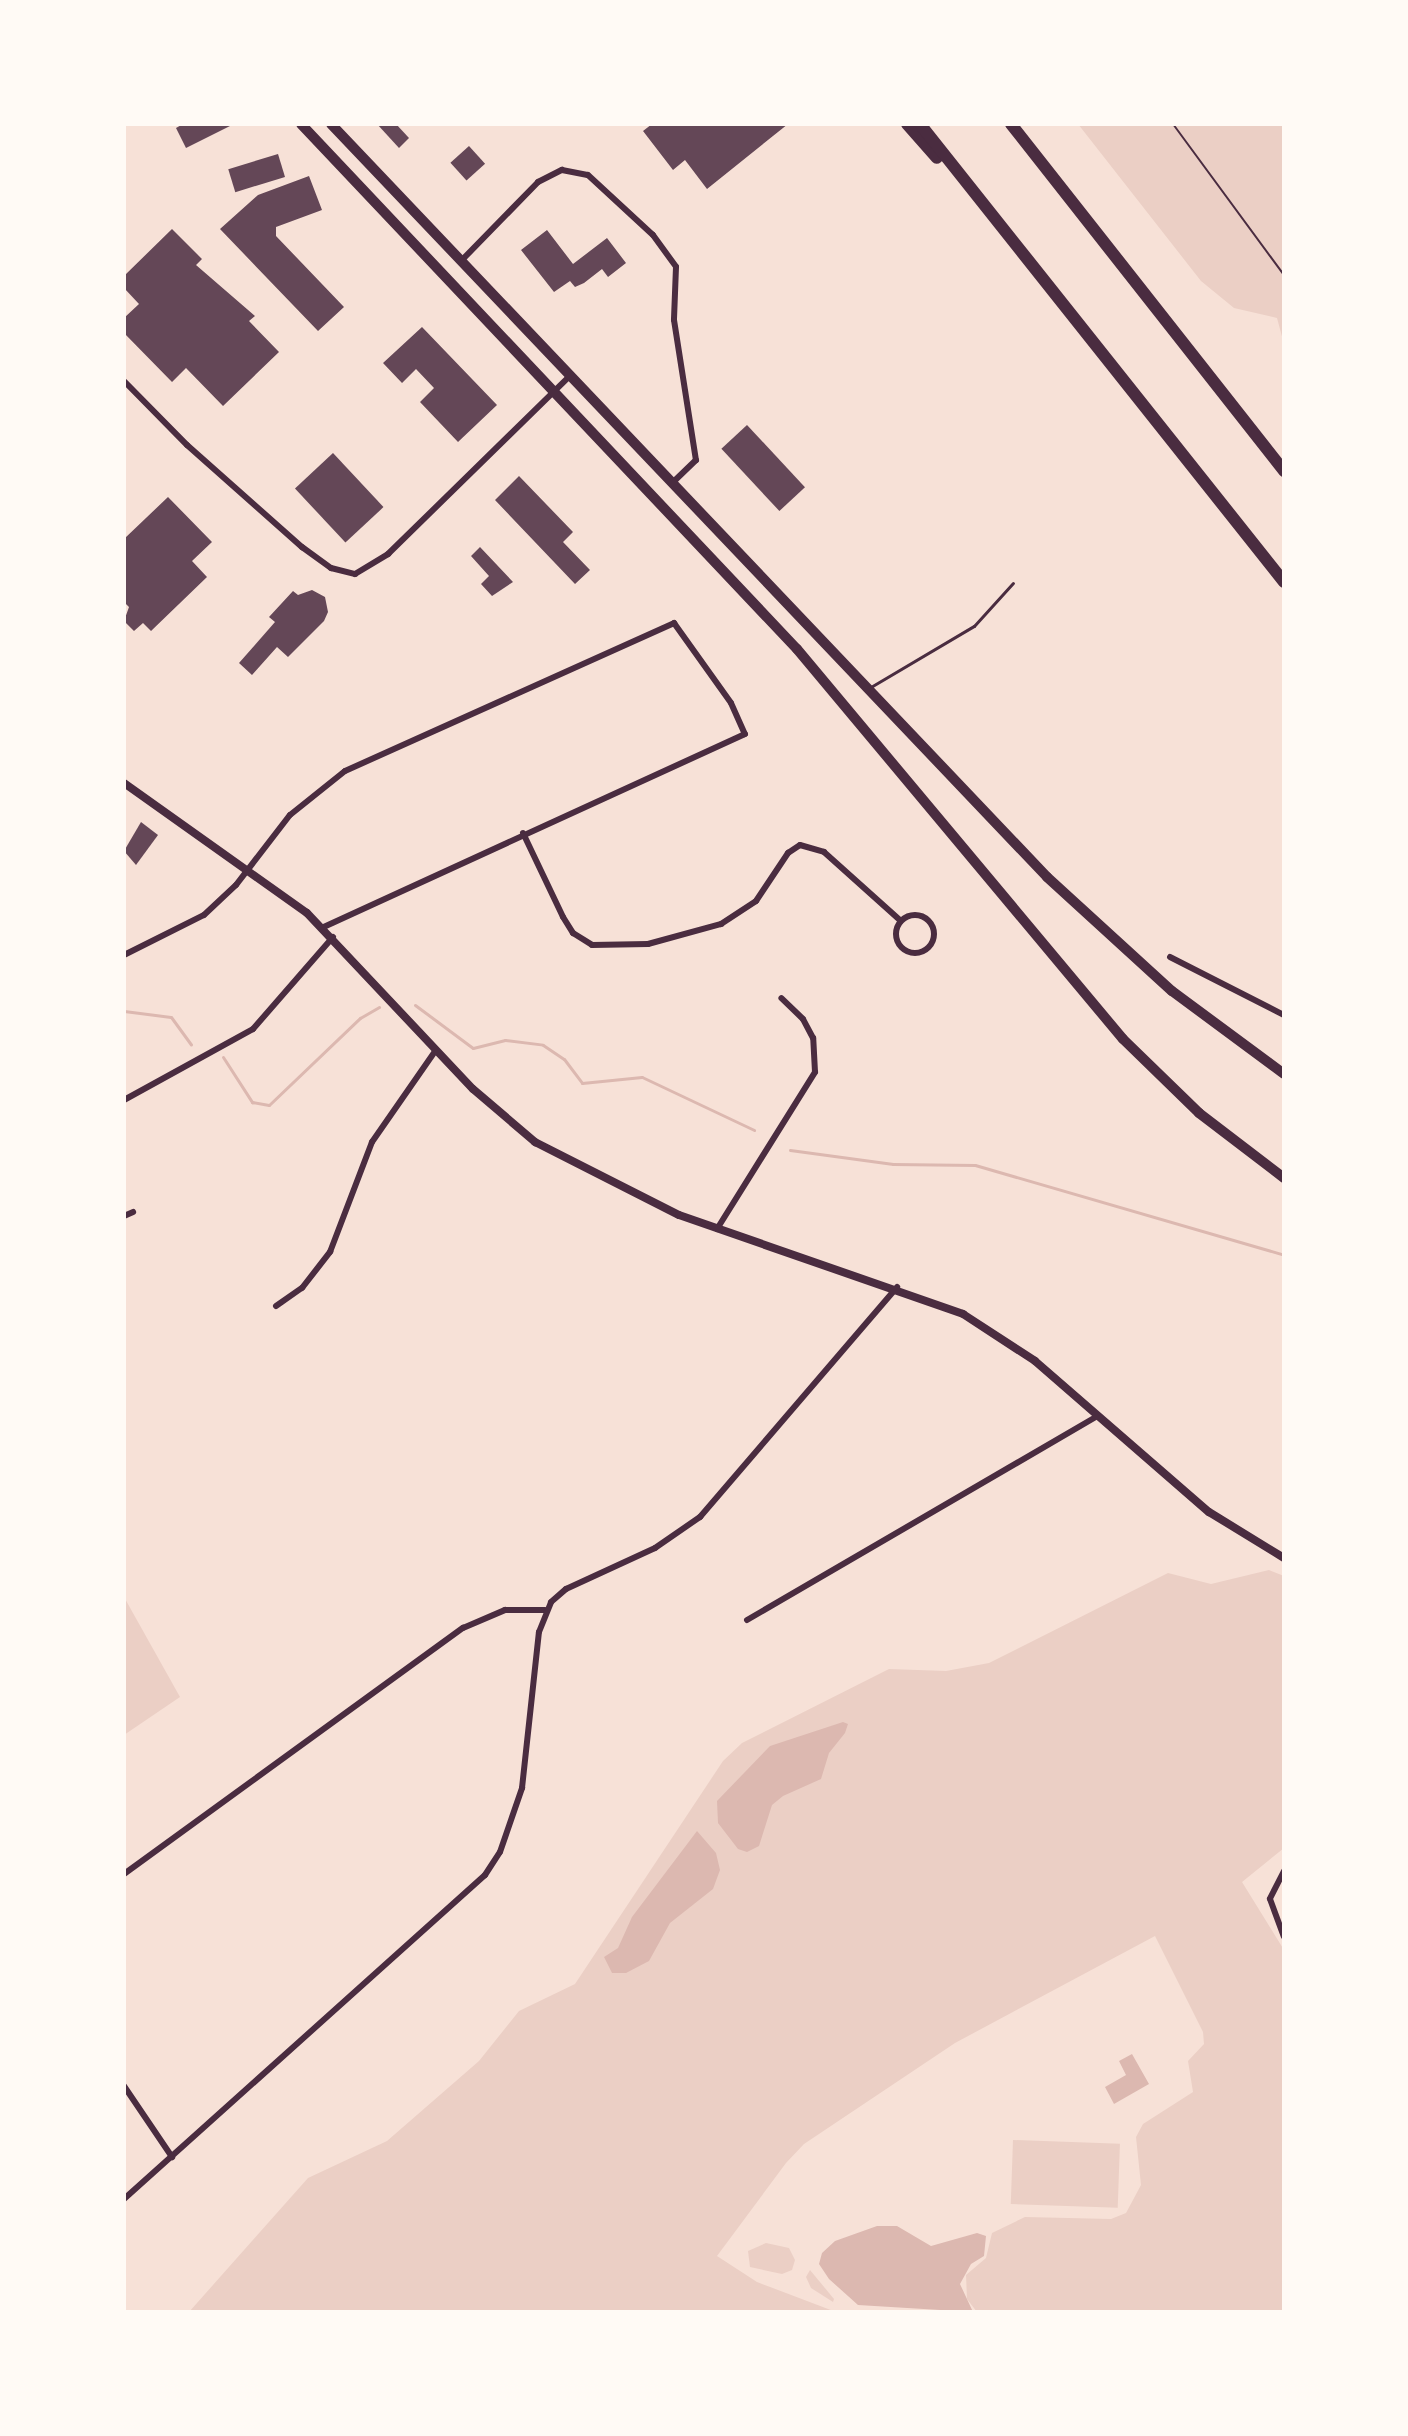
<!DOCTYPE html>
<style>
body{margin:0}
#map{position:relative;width:1408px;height:2436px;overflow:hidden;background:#f7e1d7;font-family:Bitter,serif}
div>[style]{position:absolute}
.green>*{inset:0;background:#ebcfc5;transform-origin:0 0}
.water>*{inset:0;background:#dcb8b0}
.stream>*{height:3px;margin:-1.5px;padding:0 1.5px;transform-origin:1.5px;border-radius:1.5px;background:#dcb8b0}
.building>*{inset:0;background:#644757;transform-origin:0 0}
.path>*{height:2px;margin:-1px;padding:0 1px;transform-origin:1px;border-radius:1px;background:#4a2c40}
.service>*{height:3px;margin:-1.5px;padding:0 1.5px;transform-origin:1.5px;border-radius:1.5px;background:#4a2c40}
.minor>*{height:6px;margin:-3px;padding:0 3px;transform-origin:3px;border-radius:3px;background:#4a2c40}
.minor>.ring{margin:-3px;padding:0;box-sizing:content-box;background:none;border:6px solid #4a2c40;border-radius:50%}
.tertiary>*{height:8px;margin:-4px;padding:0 4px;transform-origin:4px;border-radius:4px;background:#4a2c40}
.primary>*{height:10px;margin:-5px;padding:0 5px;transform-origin:5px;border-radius:5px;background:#4a2c40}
.motorway>*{height:12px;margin:-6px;padding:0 6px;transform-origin:6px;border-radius:6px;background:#4a2c40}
span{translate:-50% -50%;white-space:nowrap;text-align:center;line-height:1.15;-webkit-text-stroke:8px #fffaf5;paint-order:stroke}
.frame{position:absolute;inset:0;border:126px solid #fffaf5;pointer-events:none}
</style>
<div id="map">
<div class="green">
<i style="clip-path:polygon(1078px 124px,1284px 124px,1284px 344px,1277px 318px,1234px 308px,1201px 281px)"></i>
<i style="clip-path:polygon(1269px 1570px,1284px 1576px,1284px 1848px,1242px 1882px,1284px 1950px,1284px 2312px,977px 2312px,967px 2299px,966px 2275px,986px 2258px,992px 2233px,1025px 2217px,1111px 2219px,1126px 2213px,1141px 2185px,1136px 2137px,1143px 2124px,1193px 2092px,1188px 2061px,1204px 2044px,1203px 2032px,1155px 1936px,955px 2043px,804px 2144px,786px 2163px,717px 2256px,757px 2282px,836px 2312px,189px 2312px,308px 2178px,387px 2141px,479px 2061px,519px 2011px,575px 1984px,723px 1761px,742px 1743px,889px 1669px,946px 1671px,989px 1663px,1168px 1573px,1211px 1584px)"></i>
<i style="clip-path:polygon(124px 1597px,180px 1697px,124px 1735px)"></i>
<i style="left:1013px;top:2140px;width:107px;height:64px;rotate:2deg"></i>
<i style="clip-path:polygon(766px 2243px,789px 2248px,795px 2260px,792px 2270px,782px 2274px,750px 2267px,748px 2251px)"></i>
<i style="clip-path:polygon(810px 2270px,834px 2299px,833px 2302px,811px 2288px,806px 2277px)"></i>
</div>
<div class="water">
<i style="clip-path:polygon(843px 1722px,848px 1724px,845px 1733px,829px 1753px,821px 1779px,783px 1796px,772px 1805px,759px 1846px,747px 1852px,738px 1849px,718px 1823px,717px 1801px,770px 1746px)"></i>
<i style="clip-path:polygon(697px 1831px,716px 1853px,720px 1870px,713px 1889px,670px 1923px,649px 1961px,626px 1973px,612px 1973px,604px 1957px,618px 1948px,632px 1917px)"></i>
<i style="clip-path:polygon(1132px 2054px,1149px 2084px,1114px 2104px,1105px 2087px,1126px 2075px,1119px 2061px)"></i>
<i style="clip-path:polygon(877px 2226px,897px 2226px,931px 2246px,977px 2233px,986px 2236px,984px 2256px,971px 2264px,960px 2284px,973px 2312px,858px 2305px,829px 2279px,819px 2264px,822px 2253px,835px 2241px)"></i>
</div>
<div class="stream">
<i style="left:415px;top:1005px;width:72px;rotate:36.6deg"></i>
<i style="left:473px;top:1048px;width:33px;rotate:-14deg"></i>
<i style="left:505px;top:1040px;width:38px;rotate:7deg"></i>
<i style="left:543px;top:1045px;width:25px;rotate:34deg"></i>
<i style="left:564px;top:1059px;width:30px;rotate:53deg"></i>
<i style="left:582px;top:1083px;width:60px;rotate:-5.7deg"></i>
<i style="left:642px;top:1077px;width:124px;rotate:25.3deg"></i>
<i style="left:124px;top:1011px;width:47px;rotate:7.3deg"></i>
<i style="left:171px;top:1017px;width:34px;rotate:54deg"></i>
<i style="left:223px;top:1057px;width:54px;rotate:57.2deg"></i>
<i style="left:252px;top:1102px;width:17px;rotate:10deg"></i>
<i style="left:269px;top:1105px;width:126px;rotate:-43.7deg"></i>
<i style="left:360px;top:1018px;width:22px;rotate:-30deg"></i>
<i style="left:790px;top:1150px;width:104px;rotate:7.7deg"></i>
<i style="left:893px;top:1164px;width:82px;rotate:0.7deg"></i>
<i style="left:975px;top:1165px;width:322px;rotate:16.2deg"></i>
</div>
<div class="building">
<i style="clip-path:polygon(183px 124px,234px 124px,186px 148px,176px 128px)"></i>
<i style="clip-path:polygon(377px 124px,396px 124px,409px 138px,399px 148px)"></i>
<i style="clip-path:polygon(652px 124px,788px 124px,707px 189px,685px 160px,673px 170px,643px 131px)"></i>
<i style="left:469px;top:146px;width:24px;height:25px;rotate:48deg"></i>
<i style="left:278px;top:154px;width:24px;height:52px;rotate:73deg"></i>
<i style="clip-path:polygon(309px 176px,322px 210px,276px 227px,276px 236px,344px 307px,318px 331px,220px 229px,258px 195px)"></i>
<i style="clip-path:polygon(172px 229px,202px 259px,196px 265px,255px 316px,249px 321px,279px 352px,223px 406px,186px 368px,172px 382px,124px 333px,124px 318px,139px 304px,124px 288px,124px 276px)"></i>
<i style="clip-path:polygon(547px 230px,573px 264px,607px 238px,626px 263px,608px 277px,602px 269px,584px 283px,575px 287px,570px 281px,554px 292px,521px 250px)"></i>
<i style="clip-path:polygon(422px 327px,497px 405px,458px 442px,420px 402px,434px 388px,416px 369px,402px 383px,383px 363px)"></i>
<i style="left:747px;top:425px;width:85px;height:35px;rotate:47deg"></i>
<i style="left:333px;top:453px;width:74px;height:52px;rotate:47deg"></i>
<i style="clip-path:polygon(519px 476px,573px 532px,563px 542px,590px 570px,575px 584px,495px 500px)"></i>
<i style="clip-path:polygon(168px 497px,212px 542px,192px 561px,207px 577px,151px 631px,143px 623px,134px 631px,124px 621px,129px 607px,124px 602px,124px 539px)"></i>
<i style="clip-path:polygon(480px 547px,513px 582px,492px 596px,481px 584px,489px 576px,471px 556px)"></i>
<i style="clip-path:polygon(312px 590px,325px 597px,328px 612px,324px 621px,288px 657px,277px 647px,252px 675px,239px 663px,275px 622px,269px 617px,293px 591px,298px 595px)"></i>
<i style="clip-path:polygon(141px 822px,158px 835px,136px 865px,124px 851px)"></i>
</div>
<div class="path">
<i style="left:1173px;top:124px;width:187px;rotate:53.7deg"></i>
</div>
<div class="service">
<i style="left:869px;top:688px;width:122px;rotate:-30.6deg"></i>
<i style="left:974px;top:626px;width:58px;rotate:-47.8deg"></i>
</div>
<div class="minor">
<i style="left:462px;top:260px;width:109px;rotate:-45.7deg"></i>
<i style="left:538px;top:182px;width:27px;rotate:-27deg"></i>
<i style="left:562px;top:170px;width:26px;rotate:11deg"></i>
<i style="left:588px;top:175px;width:88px;rotate:42.7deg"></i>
<i style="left:653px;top:235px;width:39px;rotate:54deg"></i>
<i style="left:676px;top:267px;width:53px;rotate:92.2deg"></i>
<i style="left:674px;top:320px;width:142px;rotate:81.1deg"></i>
<i style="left:696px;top:460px;width:32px;rotate:136deg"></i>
<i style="left:124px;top:381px;width:90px;rotate:45.5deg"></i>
<i style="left:187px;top:445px;width:154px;rotate:41.6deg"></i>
<i style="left:302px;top:547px;width:36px;rotate:36deg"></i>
<i style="left:331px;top:568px;width:25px;rotate:14deg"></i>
<i style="left:355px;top:574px;width:39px;rotate:-31deg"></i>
<i style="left:388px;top:554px;width:256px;rotate:-44.4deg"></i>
<i style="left:523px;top:833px;width:93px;rotate:64.5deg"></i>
<i style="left:563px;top:917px;width:19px;rotate:58deg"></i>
<i style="left:573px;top:933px;width:22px;rotate:32deg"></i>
<i style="left:592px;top:945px;width:56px;rotate:-1deg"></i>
<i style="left:648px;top:944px;width:76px;rotate:-15.3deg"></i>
<i style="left:721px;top:924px;width:42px;rotate:-33.3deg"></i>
<i style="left:756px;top:901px;width:58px;rotate:-56.3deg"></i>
<i style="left:788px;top:853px;width:14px;rotate:-34deg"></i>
<i style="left:800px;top:845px;width:25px;rotate:16deg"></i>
<i style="left:824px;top:852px;width:103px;rotate:41.9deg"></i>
<i class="ring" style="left:896px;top:915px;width:32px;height:32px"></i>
<i style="left:124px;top:955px;width:89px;rotate:-26.6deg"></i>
<i style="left:204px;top:915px;width:44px;rotate:-43.2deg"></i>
<i style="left:236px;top:885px;width:88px;rotate:-52.4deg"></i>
<i style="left:290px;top:815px;width:70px;rotate:-38.7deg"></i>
<i style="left:345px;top:771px;width:361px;rotate:-24.2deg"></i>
<i style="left:674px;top:623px;width:98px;rotate:54.5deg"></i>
<i style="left:731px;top:703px;width:34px;rotate:66deg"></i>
<i style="left:745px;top:734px;width:464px;rotate:155.4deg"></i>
<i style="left:1170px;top:957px;width:128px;rotate:27deg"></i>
<i style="left:124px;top:1100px;width:147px;rotate:-28.8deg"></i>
<i style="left:253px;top:1029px;width:122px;rotate:-49deg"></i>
<i style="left:124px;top:1216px;width:10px;rotate:-24deg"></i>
<i style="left:717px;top:1229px;width:185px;rotate:-58deg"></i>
<i style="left:815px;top:1072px;width:34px;rotate:-93deg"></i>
<i style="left:813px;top:1038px;width:21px;rotate:-118deg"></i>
<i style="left:803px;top:1019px;width:30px;rotate:-136deg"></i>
<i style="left:276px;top:1306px;width:32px;rotate:-35deg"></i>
<i style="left:302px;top:1288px;width:46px;rotate:-52.1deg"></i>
<i style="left:330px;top:1252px;width:118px;rotate:-69.1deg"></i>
<i style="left:372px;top:1142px;width:112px;rotate:-55.2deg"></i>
<i style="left:747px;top:1620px;width:405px;rotate:-30.2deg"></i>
<i style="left:1284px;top:1871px;width:31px;rotate:117deg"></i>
<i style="left:1270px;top:1899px;width:40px;rotate:69.8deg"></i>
<i style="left:124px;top:1874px;width:419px;rotate:-36deg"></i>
<i style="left:463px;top:1628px;width:46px;rotate:-23.2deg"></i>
<i style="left:505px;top:1610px;width:40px"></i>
<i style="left:124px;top:2086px;width:86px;rotate:55.9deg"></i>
<i style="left:124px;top:2199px;width:485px;rotate:-41.9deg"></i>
<i style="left:485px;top:1875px;width:27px;rotate:-57deg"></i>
<i style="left:500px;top:1852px;width:68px;rotate:-71deg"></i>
<i style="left:522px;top:1788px;width:157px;rotate:-83.8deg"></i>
<i style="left:539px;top:1632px;width:32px;rotate:-68deg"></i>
<i style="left:551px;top:1602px;width:20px;rotate:-41deg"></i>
<i style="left:566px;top:1589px;width:98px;rotate:-24.7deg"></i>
<i style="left:655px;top:1548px;width:55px;rotate:-34.6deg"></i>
<i style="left:700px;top:1517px;width:303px;rotate:-49.4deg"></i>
</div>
<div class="tertiary">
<i style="left:124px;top:783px;width:224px;rotate:35.4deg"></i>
<i style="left:307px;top:913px;width:242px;rotate:46.7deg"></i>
<i style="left:473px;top:1089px;width:82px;rotate:40.5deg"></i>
<i style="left:535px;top:1142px;width:161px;rotate:26.9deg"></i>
<i style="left:679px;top:1215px;width:301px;rotate:19.2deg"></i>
<i style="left:963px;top:1314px;width:86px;rotate:33.1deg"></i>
<i style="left:1035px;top:1361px;width:230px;rotate:41deg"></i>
<i style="left:1209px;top:1512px;width:88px;rotate:31.5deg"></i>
</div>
<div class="primary">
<i style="left:301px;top:124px;width:722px;rotate:46.63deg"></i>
<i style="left:797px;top:649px;width:508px;rotate:50.11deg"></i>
<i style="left:1123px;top:1039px;width:106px;rotate:44.2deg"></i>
<i style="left:1199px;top:1113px;width:107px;rotate:37.4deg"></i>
<i style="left:331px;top:124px;width:1039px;rotate:46.44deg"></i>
<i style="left:1047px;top:877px;width:169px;rotate:42.4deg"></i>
<i style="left:1172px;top:991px;width:139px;rotate:36.5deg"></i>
</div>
<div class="motorway">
<i style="left:907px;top:124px;width:45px;rotate:48.6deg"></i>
<i style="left:920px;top:124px;width:585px;rotate:51.52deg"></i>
<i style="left:1011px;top:124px;width:442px;rotate:51.8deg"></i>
</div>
<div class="frame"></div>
</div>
